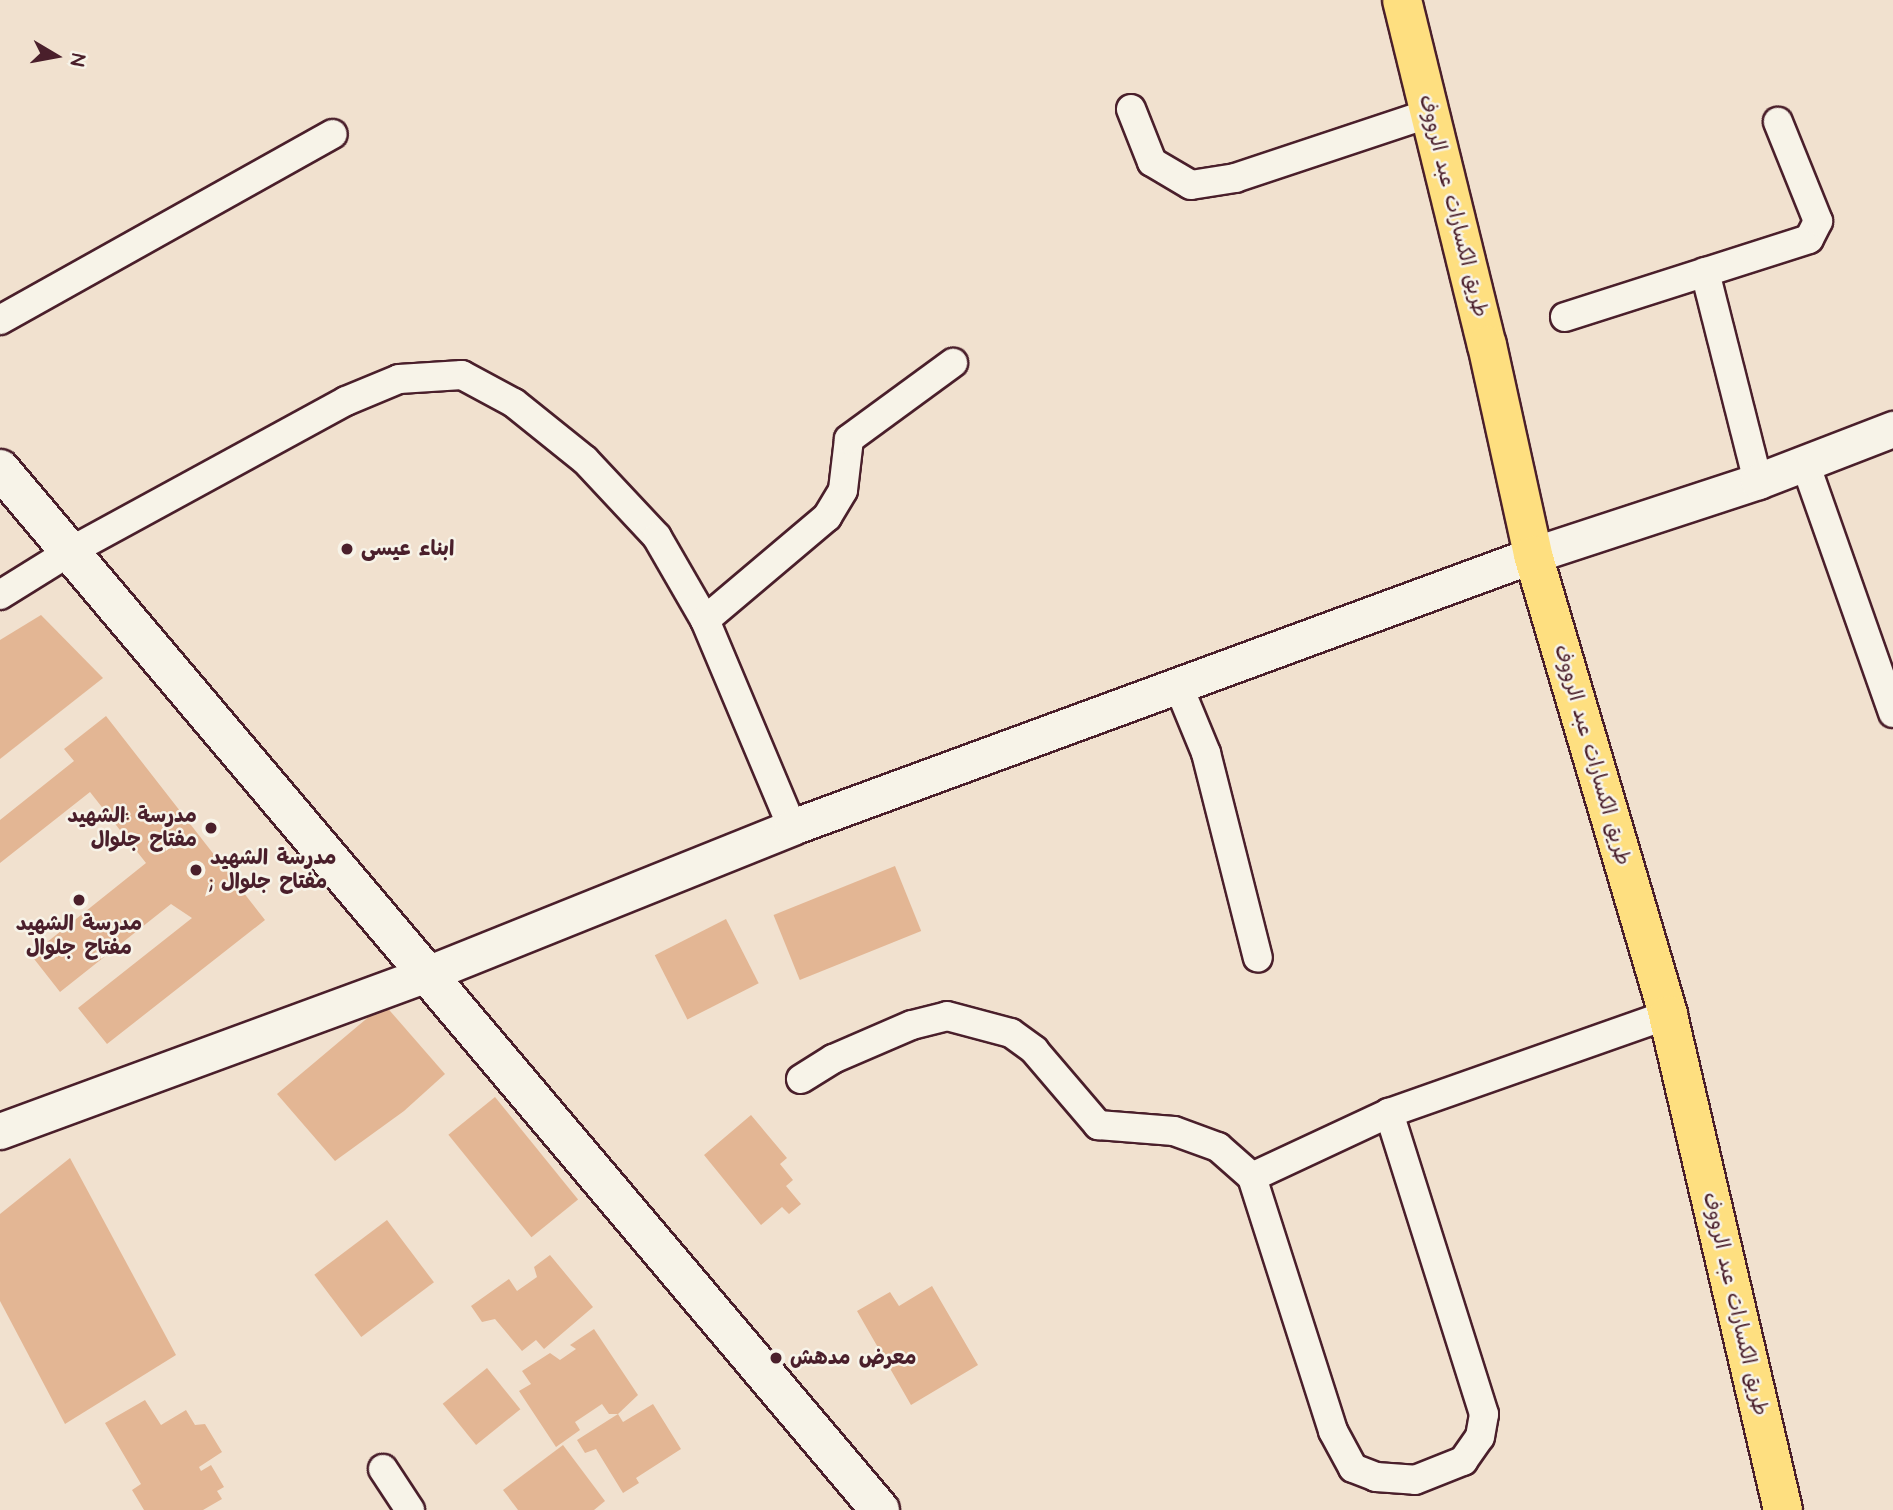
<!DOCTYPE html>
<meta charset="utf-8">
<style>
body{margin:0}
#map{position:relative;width:1893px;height:1510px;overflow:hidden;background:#f1e1cf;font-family:"Architects Daughter","Playpen Sans Arabic",sans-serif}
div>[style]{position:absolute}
.building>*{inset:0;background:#e3b694;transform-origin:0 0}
.roads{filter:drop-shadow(2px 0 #4a1f2b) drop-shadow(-2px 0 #4a1f2b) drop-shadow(0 2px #4a1f2b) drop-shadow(0 -2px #4a1f2b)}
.minor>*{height:28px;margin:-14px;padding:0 14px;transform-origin:14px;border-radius:14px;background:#f7f3e8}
.tertiary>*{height:35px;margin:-17.5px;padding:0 17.5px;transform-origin:17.5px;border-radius:17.5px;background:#f7f3e8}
.secondary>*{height:38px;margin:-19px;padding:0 19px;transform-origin:19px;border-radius:19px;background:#f7f3e8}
.primary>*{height:38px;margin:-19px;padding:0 19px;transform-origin:19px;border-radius:19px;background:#fedf80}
.dots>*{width:19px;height:19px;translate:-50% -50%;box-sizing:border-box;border:4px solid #f7f3e8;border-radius:50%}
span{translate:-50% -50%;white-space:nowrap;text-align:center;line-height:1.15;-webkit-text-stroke:5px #f7f3e8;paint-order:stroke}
.street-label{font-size:21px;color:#4a1f2b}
.poi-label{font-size:21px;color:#4a1f2b;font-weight:700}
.left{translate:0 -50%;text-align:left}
.right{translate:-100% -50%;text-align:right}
.north{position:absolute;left:21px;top:21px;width:70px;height:70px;-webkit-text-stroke:5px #f7f3e8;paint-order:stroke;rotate:100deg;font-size:19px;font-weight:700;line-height:28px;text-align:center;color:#4a1f2b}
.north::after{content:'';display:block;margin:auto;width:24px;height:32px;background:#4a1f2b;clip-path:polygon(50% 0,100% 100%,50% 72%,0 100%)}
</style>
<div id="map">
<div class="building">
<i style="clip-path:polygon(41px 615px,103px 678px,0 759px,0 640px)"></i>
<i style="clip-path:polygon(106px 716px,265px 920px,107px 1044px,78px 1008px,192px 918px,171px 904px,60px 992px,31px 955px,146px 863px,90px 792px,0 863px,0 820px,74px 761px,64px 749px)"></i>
<i style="left:895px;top:866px;width:70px;height:131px;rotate:68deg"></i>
<i style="left:726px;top:919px;width:72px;height:80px;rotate:63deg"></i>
<i style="clip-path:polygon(384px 1004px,445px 1074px,404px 1111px,335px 1161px,277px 1094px)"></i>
<i style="left:495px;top:1097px;width:132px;height:60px;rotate:51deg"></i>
<i style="clip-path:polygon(751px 1115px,787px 1158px,780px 1164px,793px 1180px,786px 1186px,801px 1204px,789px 1214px,782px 1207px,761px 1225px,704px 1155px)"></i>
<i style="clip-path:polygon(70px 1158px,176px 1355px,65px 1424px,0 1301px,0 1214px)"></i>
<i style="left:387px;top:1220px;width:78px;height:91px;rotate:53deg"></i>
<i style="clip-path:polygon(550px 1255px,593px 1307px,544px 1349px,536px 1340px,522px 1351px,495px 1319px,482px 1322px,471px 1306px,509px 1279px,517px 1291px,537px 1277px,534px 1267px)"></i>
<i style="clip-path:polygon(932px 1286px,978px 1365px,911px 1405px,857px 1311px,890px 1292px,899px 1306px)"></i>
<i style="clip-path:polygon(594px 1329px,638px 1395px,618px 1414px,609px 1414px,602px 1404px,575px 1422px,580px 1430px,556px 1447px,519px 1391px,531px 1384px,522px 1371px,550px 1353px,560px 1360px,576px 1349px,570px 1345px)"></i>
<i style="left:487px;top:1368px;width:53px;height:57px;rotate:51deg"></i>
<i style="clip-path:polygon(145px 1400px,161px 1425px,186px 1410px,195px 1425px,205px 1424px,222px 1452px,199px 1467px,201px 1471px,211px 1465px,224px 1487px,217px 1491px,222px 1499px,203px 1510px,144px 1510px,132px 1490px,141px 1484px,105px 1423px)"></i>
<i style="clip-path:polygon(653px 1404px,681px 1449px,636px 1478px,639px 1483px,623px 1493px,596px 1449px,585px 1453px,577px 1440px,618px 1414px,623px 1422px)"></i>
<i style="clip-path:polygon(563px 1445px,605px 1501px,594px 1510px,518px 1510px,503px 1490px)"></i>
</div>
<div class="roads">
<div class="minor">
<i style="left:1131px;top:109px;width:57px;rotate:68.4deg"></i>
<i style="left:1152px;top:162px;width:45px;rotate:30.5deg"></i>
<i style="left:1191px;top:185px;width:45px;rotate:-9deg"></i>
<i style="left:1235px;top:178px;width:206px;rotate:-18.4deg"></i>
<i style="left:1705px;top:272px;width:216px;rotate:75.8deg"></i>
<i style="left:1565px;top:317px;width:256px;rotate:-17.7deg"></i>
<i style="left:1809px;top:239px;width:20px;rotate:-63deg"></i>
<i style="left:1818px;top:221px;width:107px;rotate:-112deg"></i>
<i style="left:0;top:320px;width:381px;rotate:-29.2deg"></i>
<i style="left:1805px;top:463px;width:265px;rotate:70.6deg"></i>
<i style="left:0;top:595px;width:81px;rotate:-31.9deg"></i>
<i style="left:69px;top:552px;width:315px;rotate:-28.6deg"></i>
<i style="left:346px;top:401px;width:57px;rotate:-22.5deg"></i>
<i style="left:399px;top:379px;width:63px;rotate:-3.6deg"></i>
<i style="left:462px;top:375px;width:59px;rotate:28.3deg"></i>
<i style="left:514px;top:403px;width:91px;rotate:38.8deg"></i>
<i style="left:585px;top:460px;width:105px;rotate:46.9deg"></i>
<i style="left:657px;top:537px;width:96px;rotate:60deg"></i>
<i style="left:705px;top:620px;width:225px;rotate:67.2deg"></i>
<i style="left:705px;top:620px;width:160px;rotate:-40.2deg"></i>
<i style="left:827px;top:517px;width:31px;rotate:-59deg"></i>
<i style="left:843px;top:490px;width:51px;rotate:-83.3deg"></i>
<i style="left:849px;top:439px;width:129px;rotate:-36.2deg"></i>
<i style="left:1178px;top:685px;width:74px;rotate:67.6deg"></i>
<i style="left:1206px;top:753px;width:211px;rotate:75.8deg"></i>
<i style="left:801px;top:1079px;width:38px;rotate:-32deg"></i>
<i style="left:833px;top:1059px;width:86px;rotate:-23.3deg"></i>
<i style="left:912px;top:1025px;width:36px;rotate:-14deg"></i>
<i style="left:947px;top:1016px;width:66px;rotate:14.9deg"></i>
<i style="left:1011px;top:1033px;width:29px;rotate:36deg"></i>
<i style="left:1034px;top:1050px;width:99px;rotate:49.5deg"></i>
<i style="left:1098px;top:1125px;width:76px;rotate:4.5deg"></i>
<i style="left:1174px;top:1131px;width:47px;rotate:20deg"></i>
<i style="left:1218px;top:1147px;width:45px;rotate:41.4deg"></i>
<i style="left:1252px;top:1177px;width:151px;rotate:-25deg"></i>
<i style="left:1389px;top:1113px;width:296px;rotate:-19.4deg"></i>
<i style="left:1252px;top:1177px;width:267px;rotate:72.3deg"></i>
<i style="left:1333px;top:1431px;width:42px;rotate:61.6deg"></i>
<i style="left:1353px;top:1468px;width:25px;rotate:21deg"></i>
<i style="left:1376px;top:1477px;width:39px;rotate:4deg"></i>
<i style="left:1415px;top:1480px;width:52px;rotate:-21.6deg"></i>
<i style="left:1463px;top:1461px;width:29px;rotate:-55deg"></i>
<i style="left:1480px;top:1437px;width:23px;rotate:-80deg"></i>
<i style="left:1484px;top:1414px;width:316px;rotate:-107.5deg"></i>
<i style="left:383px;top:1469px;width:49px;rotate:56.6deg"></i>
</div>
<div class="tertiary">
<i style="left:0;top:1131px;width:455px;rotate:-20.2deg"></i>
<i style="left:427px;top:974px;width:393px;rotate:-21.9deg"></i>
<i style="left:792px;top:827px;width:789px;rotate:-20.16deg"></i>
<i style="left:1533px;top:555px;width:237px;rotate:-18.2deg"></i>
<i style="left:1758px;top:481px;width:145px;rotate:-21.1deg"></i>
</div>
<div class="secondary">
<i style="left:0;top:469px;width:1363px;rotate:49.79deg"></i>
</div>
<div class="primary">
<i style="left:1402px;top:0;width:355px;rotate:76.2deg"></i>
<i style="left:1487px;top:345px;width:215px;rotate:77.6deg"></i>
<i style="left:1533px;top:555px;width:479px;rotate:73.6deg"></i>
<i style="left:1668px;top:1015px;width:508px;rotate:76.92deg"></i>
</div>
</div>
<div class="dots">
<i style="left:347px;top:549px;background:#4a1f2b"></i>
<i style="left:211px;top:828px;background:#4a1f2b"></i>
<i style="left:196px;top:870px;background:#4a1f2b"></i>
<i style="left:79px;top:900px;background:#4a1f2b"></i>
<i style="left:776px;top:1358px;background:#4a1f2b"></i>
</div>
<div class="street-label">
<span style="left:1453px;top:206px;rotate:76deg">طريق الكسارات عبد الرووف</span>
<span style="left:1592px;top:755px;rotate:74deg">طريق الكسارات عبد الرووف</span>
<span style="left:1735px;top:1304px;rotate:77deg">طريق الكسارات عبد الرووف</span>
</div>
<div class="poi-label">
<span class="left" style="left:361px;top:549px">ابناء عيسى</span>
<span class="right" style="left:197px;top:828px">مدرسة :الشهيد<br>مفتاح جلوال</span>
<span class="left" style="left:210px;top:870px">مدرسة الشهيد<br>; مفتاح جلوال</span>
<span style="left:79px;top:936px">مدرسة الشهيد<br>مفتاح جلوال</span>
<span class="left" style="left:790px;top:1358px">معرض مدهش</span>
</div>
<div class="north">N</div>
</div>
